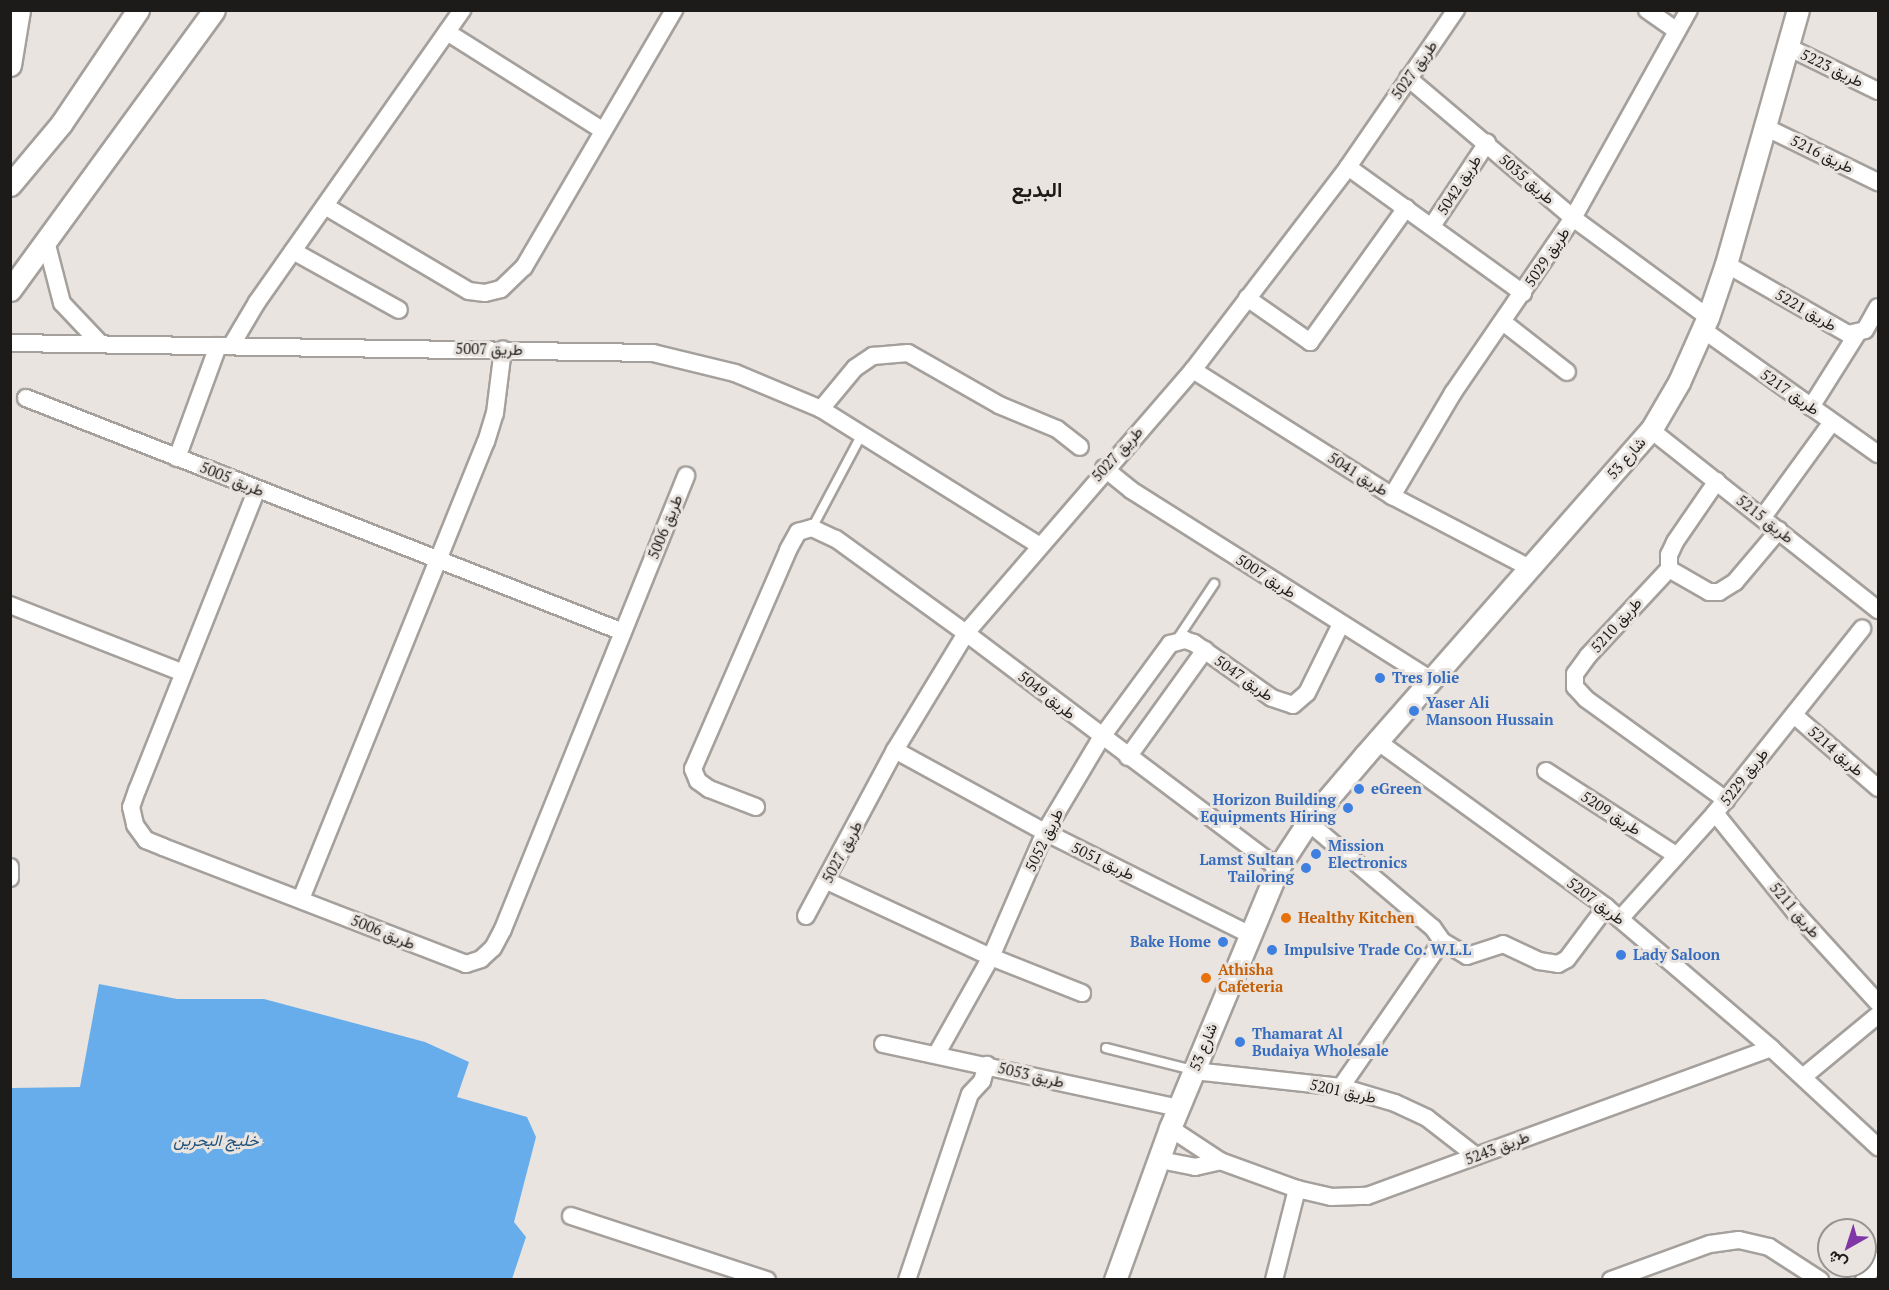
<!DOCTYPE html>
<meta charset="utf-8">
<style>
body{margin:0}
#map{position:relative;width:1889px;height:1290px;overflow:hidden;background:#e9e4df;font-family:"PT Serif",Vazirmatn,serif}
div>[style]{position:absolute}
.water>*{inset:0;background:#67adec}
.roads{filter:drop-shadow(2px 0 #a5a09c) drop-shadow(-2px 0 #a5a09c) drop-shadow(0 2px #a5a09c) drop-shadow(0 -2px #a5a09c)}
.service>*{height:8px;margin:-4px;padding:0 4px;transform-origin:4px;border-radius:4px;background:#fff}
.minor>*{height:16px;margin:-8px;padding:0 8px;transform-origin:8px;border-radius:8px;background:#fff}
.tertiary>*{height:21px;margin:-10.5px;padding:0 10.5px;transform-origin:10.5px;border-radius:10.5px;background:#fff}
.dots>*{width:16px;height:16px;translate:-50% -50%;box-sizing:border-box;border:3px solid #e9e4df;border-radius:50%}
span{translate:-50% -50%;white-space:nowrap;text-align:center;line-height:1.15;-webkit-text-stroke:6px #e9e4df;paint-order:stroke}
.street-label{font-size:15px;color:#1d1b19}
.shop-label{font-size:15px;color:#366cbe;font-weight:700}
.left{translate:0 -50%;text-align:left}
.right{translate:-100% -50%;text-align:right}
.food-label{font-size:15px;color:#c56008;font-weight:700}
.water-label{font-size:16px;color:#21527c;font-style:italic}
.district-label{font-size:21px;color:#1d1b19;font-weight:700}
.frame{position:absolute;inset:0;border:12px solid #1d1b19;pointer-events:none}
.north{position:absolute;left:1817px;top:1218px;width:60px;height:60px;box-sizing:border-box;background:#e9e4df;border:2px solid #979490;border-radius:50%;rotate:219deg;font-size:16px;font-weight:700;line-height:24px;text-align:center;color:#1d1b19}
.north::after{content:'';display:block;margin:auto;width:21px;height:27px;background:#8136a7;clip-path:polygon(50% 0,100% 100%,50% 72%,0 100%)}
</style>
<div id="map">
<div class="water">
<i style="clip-path:polygon(99px 984px,177px 999px,264px 999px,425px 1042px,469px 1062px,457px 1097px,527px 1117px,536px 1137px,514px 1222px,526px 1237px,512px 1279px,11px 1279px,11px 1088px,80px 1087px)"></i>
</div>
<div class="roads">
<div class="service">
<i style="left:812px;top:528px;width:106px;rotate:-62deg"></i>
<i style="left:1176px;top:641px;width:69px;rotate:-56.3deg"></i>
<i style="left:1106px;top:1048px;width:89px;rotate:14.3deg"></i>
</div>
<div class="minor">
<i style="left:1647px;top:10px;width:35px;rotate:35deg"></i>
<i style="left:447px;top:32px;width:183px;rotate:32.3deg"></i>
<i style="left:1786px;top:46px;width:102px;rotate:26.1deg"></i>
<i style="left:1408px;top:78px;width:216px;rotate:40.3deg"></i>
<i style="left:1573px;top:218px;width:167px;rotate:36.3deg"></i>
<i style="left:1765px;top:127px;width:126px;rotate:26deg"></i>
<i style="left:1348px;top:167px;width:216px;rotate:35.8deg"></i>
<i style="left:325px;top:206px;width:167px;rotate:30.6deg"></i>
<i style="left:469px;top:291px;width:16px;rotate:7deg"></i>
<i style="left:485px;top:293px;width:16px;rotate:-14deg"></i>
<i style="left:501px;top:289px;width:32px;rotate:-44deg"></i>
<i style="left:524px;top:267px;width:298px;rotate:-59.7deg"></i>
<i style="left:1432px;top:226px;width:100px;rotate:-56.5deg"></i>
<i style="left:47px;top:245px;width:60px;rotate:75.5deg"></i>
<i style="left:62px;top:303px;width:54px;rotate:46.5deg"></i>
<i style="left:293px;top:251px;width:121px;rotate:29.1deg"></i>
<i style="left:1726px;top:264px;width:141px;rotate:29.8deg"></i>
<i style="left:1848px;top:334px;width:17px;rotate:-13deg"></i>
<i style="left:1865px;top:330px;width:26px;rotate:-61deg"></i>
<i style="left:1247px;top:298px;width:77px;rotate:34.9deg"></i>
<i style="left:1310px;top:342px;width:165px;rotate:-54.4deg"></i>
<i style="left:1503px;top:322px;width:81px;rotate:38deg"></i>
<i style="left:1702px;top:329px;width:216px;rotate:35.4deg"></i>
<i style="left:10px;top:343px;width:643px;rotate:0.89deg"></i>
<i style="left:653px;top:353px;width:84px;rotate:13.7deg"></i>
<i style="left:735px;top:373px;width:93px;rotate:22.7deg"></i>
<i style="left:821px;top:409px;width:257px;rotate:32deg"></i>
<i style="left:231px;top:346px;width:51px;rotate:-59.4deg"></i>
<i style="left:257px;top:302px;width:357px;rotate:-54.9deg"></i>
<i style="left:1193px;top:370px;width:236px;rotate:32.3deg"></i>
<i style="left:1392px;top:496px;width:156px;rotate:27.6deg"></i>
<i style="left:26px;top:398px;width:641px;rotate:21.4deg"></i>
<i style="left:1811px;top:407px;width:86px;rotate:-57.8deg"></i>
<i style="left:821px;top:409px;width:53px;rotate:-50.3deg"></i>
<i style="left:855px;top:368px;width:22px;rotate:-34deg"></i>
<i style="left:873px;top:356px;width:35px;rotate:-5deg"></i>
<i style="left:908px;top:353px;width:105px;rotate:29.7deg"></i>
<i style="left:999px;top:405px;width:63px;rotate:22.5deg"></i>
<i style="left:1057px;top:429px;width:29px;rotate:38deg"></i>
<i style="left:1651px;top:430px;width:290px;rotate:38.4deg"></i>
<i style="left:177px;top:458px;width:119px;rotate:-69.9deg"></i>
<i style="left:1104px;top:468px;width:35px;rotate:39deg"></i>
<i style="left:1131px;top:490px;width:355px;rotate:32.3deg"></i>
<i style="left:257px;top:489px;width:324px;rotate:111.7deg"></i>
<i style="left:137px;top:790px;width:18px;rotate:109deg"></i>
<i style="left:131px;top:807px;width:18px;rotate:77deg"></i>
<i style="left:135px;top:825px;width:19px;rotate:54deg"></i>
<i style="left:146px;top:840px;width:18px;rotate:22deg"></i>
<i style="left:163px;top:847px;width:325px;rotate:21.1deg"></i>
<i style="left:466px;top:964px;width:16px;rotate:-18deg"></i>
<i style="left:481px;top:959px;width:16px;rotate:-43deg"></i>
<i style="left:493px;top:948px;width:21px;rotate:-62deg"></i>
<i style="left:503px;top:929px;width:489px;rotate:-68deg"></i>
<i style="left:1392px;top:496px;width:120px;rotate:-59.4deg"></i>
<i style="left:1453px;top:393px;width:212px;rotate:-55.6deg"></i>
<i style="left:1573px;top:218px;width:238px;rotate:-60.9deg"></i>
<i style="left:1763px;top:517px;width:117px;rotate:-54deg"></i>
<i style="left:1669px;top:569px;width:119px;rotate:133deg"></i>
<i style="left:1588px;top:656px;width:22px;rotate:126deg"></i>
<i style="left:1575px;top:674px;width:13px;rotate:90deg"></i>
<i style="left:1575px;top:687px;width:16px;rotate:47deg"></i>
<i style="left:1586px;top:699px;width:173px;rotate:35.8deg"></i>
<i style="left:1669px;top:569px;width:46px;rotate:29.9deg"></i>
<i style="left:1709px;top:592px;width:10px"></i>
<i style="left:1719px;top:592px;width:19px;rotate:-32deg"></i>
<i style="left:1735px;top:582px;width:68px;rotate:-49.8deg"></i>
<i style="left:1669px;top:569px;width:14px;rotate:-90deg"></i>
<i style="left:1669px;top:555px;width:14px;rotate:-65deg"></i>
<i style="left:1675px;top:542px;width:74px;rotate:-55.5deg"></i>
<i style="left:10px;top:605px;width:184px;rotate:21.4deg"></i>
<i style="left:1794px;top:715px;width:111px;rotate:41deg"></i>
<i style="left:1377px;top:741px;width:283px;rotate:35.9deg"></i>
<i style="left:1606px;top:907px;width:217px;rotate:40.5deg"></i>
<i style="left:1771px;top:1048px;width:146px;rotate:42.8deg"></i>
<i style="left:895px;top:750px;width:171px;rotate:28.7deg"></i>
<i style="left:1045px;top:832px;width:228px;rotate:26.6deg"></i>
<i style="left:1128px;top:757px;width:132px;rotate:-54.3deg"></i>
<i style="left:1546px;top:771px;width:155px;rotate:32.9deg"></i>
<i style="left:756px;top:807px;width:50px;rotate:-159deg"></i>
<i style="left:709px;top:789px;width:14px;rotate:-144deg"></i>
<i style="left:698px;top:781px;width:13px;rotate:-113deg"></i>
<i style="left:693px;top:769px;width:239px;rotate:-66.5deg"></i>
<i style="left:788px;top:550px;width:21px;rotate:-61deg"></i>
<i style="left:798px;top:532px;width:15px;rotate:-16deg"></i>
<i style="left:812px;top:528px;width:26px;rotate:25deg"></i>
<i style="left:836px;top:539px;width:160px;rotate:35.9deg"></i>
<i style="left:966px;top:633px;width:391px;rotate:37deg"></i>
<i style="left:1715px;top:813px;width:127px;rotate:51.1deg"></i>
<i style="left:1795px;top:912px;width:123px;rotate:47.6deg"></i>
<i style="left:1308px;top:822px;width:164px;rotate:40.3deg"></i>
<i style="left:1433px;top:928px;width:16px;rotate:55deg"></i>
<i style="left:1442px;top:941px;width:178px;rotate:124.7deg"></i>
<i style="left:10px;top:867px;width:11px;rotate:90deg"></i>
<i style="left:827px;top:881px;width:181px;rotate:24.9deg"></i>
<i style="left:991px;top:957px;width:98px;rotate:21.6deg"></i>
<i style="left:301px;top:899px;width:493px;rotate:-68deg"></i>
<i style="left:486px;top:442px;width:30px;rotate:-73deg"></i>
<i style="left:495px;top:413px;width:64px;rotate:-82.9deg"></i>
<i style="left:806px;top:916px;width:188px;rotate:-61.8deg"></i>
<i style="left:895px;top:750px;width:137px;rotate:-58.7deg"></i>
<i style="left:966px;top:633px;width:347px;rotate:-49.2deg"></i>
<i style="left:1193px;top:370px;width:255px;rotate:-52.6deg"></i>
<i style="left:1348px;top:167px;width:191px;rotate:-55.5deg"></i>
<i style="left:1620px;top:919px;width:142px;rotate:-48.1deg"></i>
<i style="left:1715px;top:813px;width:236px;rotate:-51.4deg"></i>
<i style="left:1442px;top:941px;width:29px;rotate:31deg"></i>
<i style="left:1467px;top:956px;width:38px;rotate:-18deg"></i>
<i style="left:1503px;top:944px;width:40px;rotate:25deg"></i>
<i style="left:1539px;top:961px;width:19px;rotate:9deg"></i>
<i style="left:1558px;top:964px;width:10px;rotate:-29deg"></i>
<i style="left:1567px;top:959px;width:65px;rotate:-53.1deg"></i>
<i style="left:883px;top:1044px;width:302px;rotate:12.2deg"></i>
<i style="left:936px;top:1055px;width:112px;rotate:-60.7deg"></i>
<i style="left:991px;top:957px;width:136px;rotate:-66.6deg"></i>
<i style="left:1045px;top:832px;width:109px;rotate:-59.2deg"></i>
<i style="left:1101px;top:738px;width:117px;rotate:-53.7deg"></i>
<i style="left:1170px;top:644px;width:16px;rotate:-15deg"></i>
<i style="left:1185px;top:640px;width:9px;rotate:18deg"></i>
<i style="left:1194px;top:643px;width:95px;rotate:35.2deg"></i>
<i style="left:1272px;top:698px;width:22px;rotate:18deg"></i>
<i style="left:1293px;top:705px;width:18px;rotate:-41deg"></i>
<i style="left:1307px;top:693px;width:77px;rotate:-63.8deg"></i>
<i style="left:1194px;top:1071px;width:148px;rotate:6.2deg"></i>
<i style="left:1341px;top:1087px;width:56px;rotate:16.5deg"></i>
<i style="left:1395px;top:1103px;width:35px;rotate:25deg"></i>
<i style="left:1427px;top:1118px;width:62px;rotate:37.8deg"></i>
<i style="left:1803px;top:1077px;width:97px;rotate:-39.6deg"></i>
<i style="left:1170px;top:1128px;width:60px;rotate:33.4deg"></i>
<i style="left:1220px;top:1161px;width:82px;rotate:20deg"></i>
<i style="left:1297px;top:1189px;width:35px;rotate:13deg"></i>
<i style="left:1331px;top:1197px;width:36px;rotate:-2deg"></i>
<i style="left:1367px;top:1196px;width:430px;rotate:-20.1deg"></i>
<i style="left:1160px;top:1160px;width:36px;rotate:11deg"></i>
<i style="left:1195px;top:1167px;width:26px;rotate:-13deg"></i>
<i style="left:571px;top:1216px;width:206px;rotate:18.1deg"></i>
<i style="left:907px;top:1280px;width:196px;rotate:-71.3deg"></i>
<i style="left:970px;top:1094px;width:18px;rotate:-47deg"></i>
<i style="left:982px;top:1081px;width:17px;rotate:-73deg"></i>
<i style="left:1274px;top:1280px;width:94px;rotate:-75.8deg"></i>
<i style="left:1611px;top:1280px;width:105px;rotate:-20deg"></i>
<i style="left:1710px;top:1244px;width:29px;rotate:-8deg"></i>
<i style="left:1739px;top:1240px;width:31px;rotate:13deg"></i>
<i style="left:1769px;top:1247px;width:61px;rotate:32.9deg"></i>
<i style="left:1864px;top:1280px;width:24px;rotate:-54deg"></i>
</div>
<div class="tertiary">
<i style="left:10px;top:65px;width:56px;rotate:-80.7deg"></i>
<i style="left:10px;top:185px;width:80px;rotate:-50.1deg"></i>
<i style="left:61px;top:124px;width:138px;rotate:-56deg"></i>
<i style="left:10px;top:290px;width:346px;rotate:-53.9deg"></i>
<i style="left:1115px;top:1280px;width:162px;rotate:-70.1deg"></i>
<i style="left:1170px;top:1128px;width:282px;rotate:-67.4deg"></i>
<i style="left:1278px;top:868px;width:55px;rotate:-56.9deg"></i>
<i style="left:1308px;top:822px;width:88px;rotate:-49.6deg"></i>
<i style="left:1365px;top:755px;width:433px;rotate:-48.7deg"></i>
<i style="left:1651px;top:430px;width:56px;rotate:-59.7deg"></i>
<i style="left:1679px;top:382px;width:71px;rotate:-66deg"></i>
<i style="left:1708px;top:317px;width:56px;rotate:-71.2deg"></i>
<i style="left:1726px;top:264px;width:264px;rotate:-74.2deg"></i>
</div>
</div>
<div class="dots">
<i style="left:1380px;top:678px;background:#3f7fe0"></i>
<i style="left:1414px;top:711px;background:#3f7fe0"></i>
<i style="left:1359px;top:789px;background:#3f7fe0"></i>
<i style="left:1348px;top:808px;background:#3f7fe0"></i>
<i style="left:1316px;top:854px;background:#3f7fe0"></i>
<i style="left:1306px;top:868px;background:#3f7fe0"></i>
<i style="left:1286px;top:918px;background:#e8710a"></i>
<i style="left:1223px;top:942px;background:#3f7fe0"></i>
<i style="left:1272px;top:950px;background:#3f7fe0"></i>
<i style="left:1621px;top:955px;background:#3f7fe0"></i>
<i style="left:1206px;top:978px;background:#e8710a"></i>
<i style="left:1240px;top:1042px;background:#3f7fe0"></i>
</div>
<div class="street-label">
<span style="left:1832px;top:68px;rotate:26deg">طريق 5223</span>
<span style="left:1414px;top:70px;rotate:-55deg">طريق 5027</span>
<span style="left:1822px;top:154px;rotate:26deg">طريق 5216</span>
<span style="left:1527px;top:179px;rotate:41deg">طريق 5035</span>
<span style="left:1459px;top:185px;rotate:-57deg">طريق 5042</span>
<span style="left:1547px;top:257px;rotate:-56deg">طريق 5029</span>
<span style="left:1806px;top:310px;rotate:30deg">طريق 5221</span>
<span style="left:489px;top:349px;rotate:1deg">طريق 5007</span>
<span style="left:1790px;top:392px;rotate:35deg">طريق 5217</span>
<span style="left:1117px;top:454px;rotate:-48deg">طريق 5027</span>
<span style="left:1626px;top:458px;rotate:-49deg">شارع 53</span>
<span style="left:1358px;top:474px;rotate:32deg">طريق 5041</span>
<span style="left:232px;top:479px;rotate:22deg">طريق 5005</span>
<span style="left:1765px;top:519px;rotate:38deg">طريق 5215</span>
<span style="left:665px;top:527px;rotate:-68deg">طريق 5006</span>
<span style="left:1266px;top:576px;rotate:33deg">طريق 5007</span>
<span style="left:1616px;top:625px;rotate:-48deg">طريق 5210</span>
<span style="left:1244px;top:678px;rotate:35deg">طريق 5047</span>
<span style="left:1047px;top:695px;rotate:38deg">طريق 5049</span>
<span style="left:1836px;top:751px;rotate:41deg">طريق 5214</span>
<span style="left:1744px;top:777px;rotate:-52deg">طريق 5229</span>
<span style="left:1611px;top:813px;rotate:33deg">طريق 5209</span>
<span style="left:1044px;top:840px;rotate:-64deg">طريق 5052</span>
<span style="left:842px;top:852px;rotate:-62deg">طريق 5027</span>
<span style="left:1103px;top:861px;rotate:26deg">طريق 5051</span>
<span style="left:1596px;top:901px;rotate:37deg">طريق 5207</span>
<span style="left:1795px;top:910px;rotate:49deg">طريق 5211</span>
<span style="left:383px;top:932px;rotate:22deg">طريق 5006</span>
<span style="left:1203px;top:1047px;rotate:-68deg">شارع 53</span>
<span style="left:1031px;top:1075px;rotate:13deg">طريق 5053</span>
<span style="left:1343px;top:1091px;rotate:12deg">طريق 5201</span>
<span style="left:1497px;top:1148px;rotate:-21deg">طريق 5243</span>
</div>
<div class="shop-label">
<span class="left" style="left:1392px;top:678px">Tres Jolie</span>
<span class="left" style="left:1426px;top:711px">Yaser Ali<br>Mansoon Hussain</span>
<span class="left" style="left:1371px;top:789px">eGreen</span>
<span class="right" style="left:1336px;top:808px">Horizon Building<br>Equipments Hiring</span>
<span class="left" style="left:1328px;top:854px">Mission<br>Electronics</span>
<span class="right" style="left:1294px;top:868px">Lamst Sultan<br>Tailoring</span>
<span class="right" style="left:1211px;top:942px">Bake Home</span>
<span class="left" style="left:1284px;top:950px">Impulsive Trade Co. W.L.L</span>
<span class="left" style="left:1633px;top:955px">Lady Saloon</span>
<span class="left" style="left:1252px;top:1042px">Thamarat Al<br>Budaiya Wholesale</span>
</div>
<div class="food-label">
<span class="left" style="left:1298px;top:918px">Healthy Kitchen</span>
<span class="left" style="left:1218px;top:978px">Athisha<br>Cafeteria</span>
</div>
<div class="water-label">
<span style="left:216px;top:1140px">خليج البحرين</span>
</div>
<div class="district-label">
<span style="left:1037px;top:189px">البديع</span>
</div>
<div class="frame"></div>
<div class="north">ش</div>
</div>
